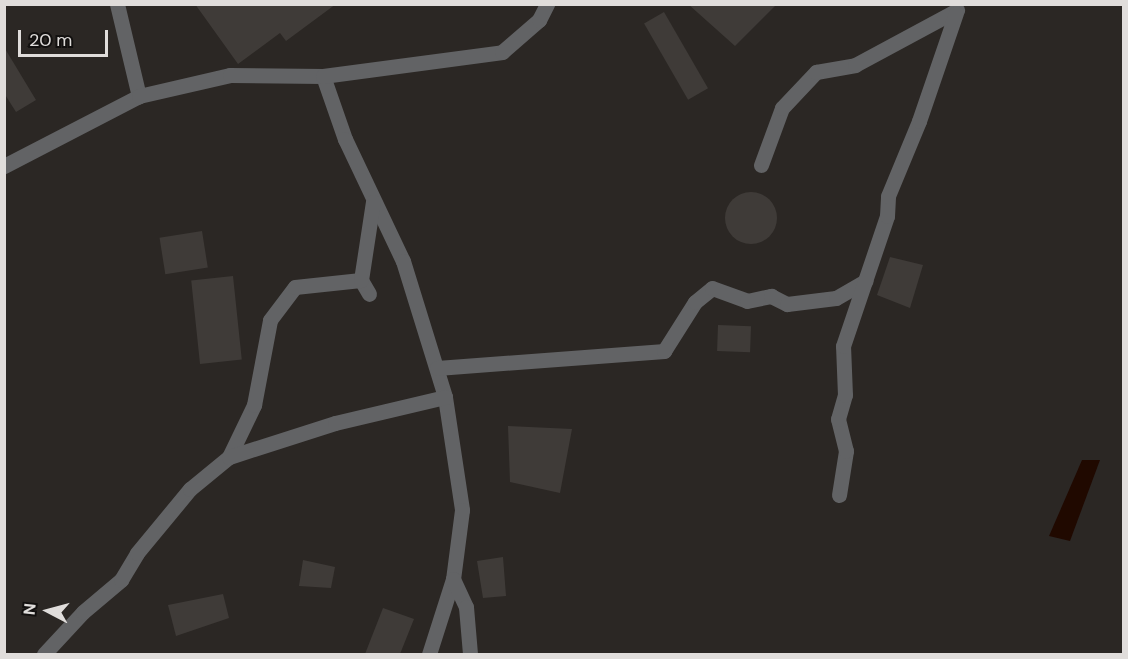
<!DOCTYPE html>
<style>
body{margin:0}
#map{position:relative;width:1128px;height:659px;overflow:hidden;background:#2b2724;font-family:"DM Sans",sans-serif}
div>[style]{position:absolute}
.water>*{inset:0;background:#200900}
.building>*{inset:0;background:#3f3b38;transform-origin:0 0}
.round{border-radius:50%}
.minor>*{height:15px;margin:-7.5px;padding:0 7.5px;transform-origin:7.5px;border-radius:7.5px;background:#626365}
span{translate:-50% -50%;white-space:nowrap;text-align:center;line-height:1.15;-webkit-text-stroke:6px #12100f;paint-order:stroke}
.frame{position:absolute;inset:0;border:6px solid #e0dddb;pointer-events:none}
.north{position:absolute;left:18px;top:581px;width:60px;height:60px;-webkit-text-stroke:4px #12100f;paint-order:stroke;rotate:276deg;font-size:16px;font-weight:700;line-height:24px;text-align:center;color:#e0dddb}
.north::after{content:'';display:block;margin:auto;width:21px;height:27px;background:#e0dddb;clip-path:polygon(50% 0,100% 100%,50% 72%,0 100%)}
.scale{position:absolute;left:18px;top:30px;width:90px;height:27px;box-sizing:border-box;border:3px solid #e0dddb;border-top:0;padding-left:8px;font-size:18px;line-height:21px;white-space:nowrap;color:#e0dddb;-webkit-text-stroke:4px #12100f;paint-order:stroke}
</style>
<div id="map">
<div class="water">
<i style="clip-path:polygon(1082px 460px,1100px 460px,1070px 541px,1049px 536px)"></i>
</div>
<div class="building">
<i style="clip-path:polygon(195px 4px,336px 4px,286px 41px,280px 33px,238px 64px)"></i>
<i style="clip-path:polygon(688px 4px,777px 4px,735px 46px)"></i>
<i style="left:664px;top:12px;width:88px;height:23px;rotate:60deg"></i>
<i style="clip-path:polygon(4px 47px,36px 100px,16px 112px,4px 93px)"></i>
<i class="round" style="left:725px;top:192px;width:52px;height:52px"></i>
<i style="left:202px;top:231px;width:37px;height:43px;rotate:81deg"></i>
<i style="clip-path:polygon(890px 257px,923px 265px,910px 308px,877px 295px)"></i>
<i style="left:233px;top:276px;width:84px;height:42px;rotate:84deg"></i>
<i style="left:718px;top:325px;width:33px;height:26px;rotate:2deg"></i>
<i style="clip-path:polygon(508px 426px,572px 429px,560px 493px,510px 482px)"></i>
<i style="clip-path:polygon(503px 557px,506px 596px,483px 598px,477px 561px)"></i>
<i style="clip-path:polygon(303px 560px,335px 567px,331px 588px,299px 586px)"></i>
<i style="clip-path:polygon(223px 594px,229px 618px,176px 636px,168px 605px)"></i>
<i style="clip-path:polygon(383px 608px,414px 619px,400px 654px,365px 654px)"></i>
</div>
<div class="minor">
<i style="left:117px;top:4px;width:95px;rotate:76.6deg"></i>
<i style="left:323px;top:76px;width:67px;rotate:70.8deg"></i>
<i style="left:345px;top:139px;width:135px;rotate:64.6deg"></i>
<i style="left:403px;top:261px;width:142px;rotate:72.8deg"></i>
<i style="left:445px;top:397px;width:114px;rotate:81.4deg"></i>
<i style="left:462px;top:510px;width:70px;rotate:97.4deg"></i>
<i style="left:453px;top:579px;width:79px;rotate:107.7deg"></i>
<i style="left:761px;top:165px;width:61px;rotate:-69.8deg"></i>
<i style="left:782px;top:108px;width:50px;rotate:-46.6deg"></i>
<i style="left:816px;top:72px;width:40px;rotate:-10deg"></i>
<i style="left:855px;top:65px;width:116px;rotate:-28.3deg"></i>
<i style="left:4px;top:166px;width:152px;rotate:-27.4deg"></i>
<i style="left:139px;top:96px;width:93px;rotate:-13deg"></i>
<i style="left:230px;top:75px;width:93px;rotate:0.6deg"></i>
<i style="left:323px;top:76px;width:181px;rotate:-7.6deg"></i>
<i style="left:502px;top:52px;width:49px;rotate:-40.9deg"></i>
<i style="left:539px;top:20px;width:18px;rotate:-63deg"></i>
<i style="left:361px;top:280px;width:16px;rotate:60deg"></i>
<i style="left:437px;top:368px;width:228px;rotate:-4.3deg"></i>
<i style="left:664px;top:351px;width:58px;rotate:-57.7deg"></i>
<i style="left:695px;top:302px;width:22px;rotate:-39deg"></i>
<i style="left:712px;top:288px;width:37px;rotate:20deg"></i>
<i style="left:747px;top:301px;width:25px;rotate:-12deg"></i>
<i style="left:771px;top:296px;width:18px;rotate:27deg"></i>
<i style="left:787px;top:304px;width:49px;rotate:-7deg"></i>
<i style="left:836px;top:298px;width:34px;rotate:-30deg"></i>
<i style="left:229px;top:457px;width:58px;rotate:-64.3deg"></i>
<i style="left:254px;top:405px;width:86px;rotate:-79.3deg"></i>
<i style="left:270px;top:320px;width:41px;rotate:-52.9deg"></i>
<i style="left:295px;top:287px;width:66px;rotate:-6.1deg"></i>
<i style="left:361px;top:280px;width:79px;rotate:-81.3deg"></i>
<i style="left:839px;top:495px;width:45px;rotate:-81deg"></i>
<i style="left:846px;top:451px;width:33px;rotate:-104deg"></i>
<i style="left:838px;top:419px;width:25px;rotate:-74deg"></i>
<i style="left:845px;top:395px;width:49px;rotate:-92.3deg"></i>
<i style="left:843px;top:346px;width:137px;rotate:-71.3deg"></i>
<i style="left:887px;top:216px;width:20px;rotate:-87deg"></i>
<i style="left:888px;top:196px;width:81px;rotate:-67.5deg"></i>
<i style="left:919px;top:121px;width:114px;rotate:-71.1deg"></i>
<i style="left:453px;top:579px;width:31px;rotate:65deg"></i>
<i style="left:466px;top:607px;width:47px;rotate:85.1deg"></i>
<i style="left:44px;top:654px;width:57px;rotate:-47.1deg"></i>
<i style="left:83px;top:612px;width:50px;rotate:-40.1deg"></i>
<i style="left:121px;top:580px;width:31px;rotate:-59deg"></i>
<i style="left:137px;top:553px;width:83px;rotate:-50.4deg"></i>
<i style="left:190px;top:489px;width:50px;rotate:-39.4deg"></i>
<i style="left:229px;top:457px;width:111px;rotate:-17.8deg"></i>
<i style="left:335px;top:423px;width:113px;rotate:-13.3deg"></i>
</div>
<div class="frame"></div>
<div class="north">N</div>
<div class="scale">20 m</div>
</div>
